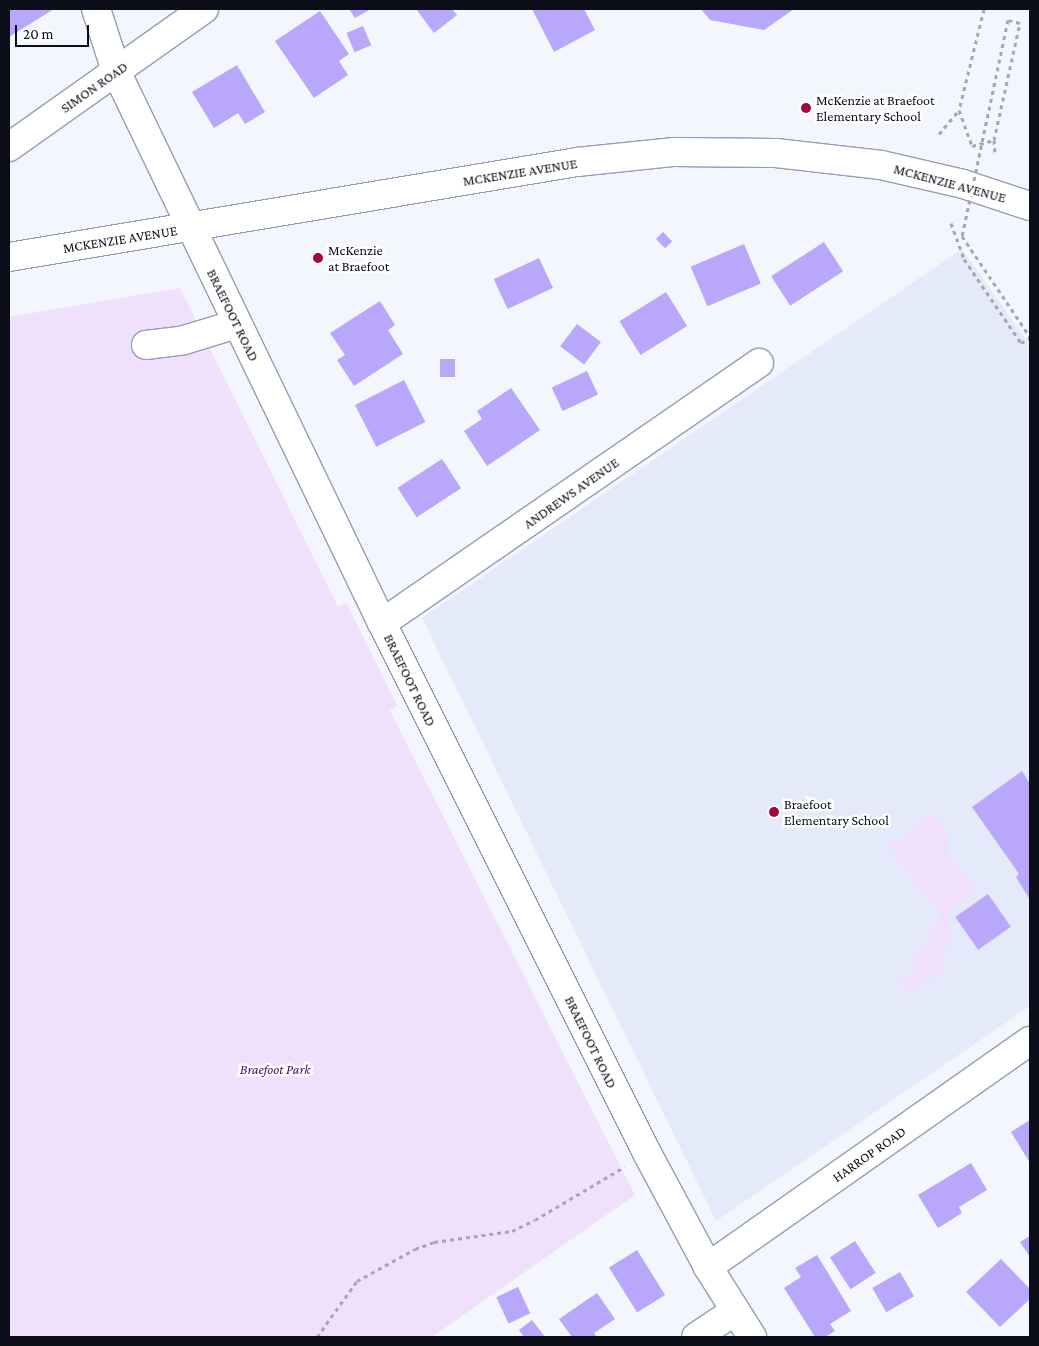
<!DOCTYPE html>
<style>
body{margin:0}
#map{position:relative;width:1039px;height:1346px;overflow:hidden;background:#f4f6fd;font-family:"Crimson Pro",serif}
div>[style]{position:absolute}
.built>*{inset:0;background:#e5eafa}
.green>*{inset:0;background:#f1e0fc}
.building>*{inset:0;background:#b8a7fa;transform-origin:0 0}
.path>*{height:3px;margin-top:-1.5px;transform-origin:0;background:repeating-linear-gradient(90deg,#a5a7af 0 4px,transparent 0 8px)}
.roads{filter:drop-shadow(1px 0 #949cbb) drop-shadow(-1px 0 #949cbb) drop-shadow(0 1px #949cbb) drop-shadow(0 -1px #949cbb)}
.minor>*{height:28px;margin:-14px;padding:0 14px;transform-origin:14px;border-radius:14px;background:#fff}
.major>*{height:28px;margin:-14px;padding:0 14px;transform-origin:14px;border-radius:14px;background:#fff}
.path-bridge>*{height:3px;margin-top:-1.5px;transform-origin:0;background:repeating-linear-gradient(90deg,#a5a7af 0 4px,transparent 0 8px)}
.dots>*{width:14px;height:14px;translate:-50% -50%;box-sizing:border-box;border:2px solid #fff;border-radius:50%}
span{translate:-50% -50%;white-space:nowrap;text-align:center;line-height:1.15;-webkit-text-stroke:5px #fff;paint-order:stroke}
.street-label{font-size:14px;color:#0b0d18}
.poi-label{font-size:14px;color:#0b0d18}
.left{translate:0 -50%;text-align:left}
.park-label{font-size:14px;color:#4b0a67;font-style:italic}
.frame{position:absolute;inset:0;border:10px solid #0b0d18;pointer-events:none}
.scale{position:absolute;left:15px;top:25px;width:74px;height:22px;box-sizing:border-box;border:2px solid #0b0d18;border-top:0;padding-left:6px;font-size:15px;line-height:18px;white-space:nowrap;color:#0b0d18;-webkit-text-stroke:4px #fff;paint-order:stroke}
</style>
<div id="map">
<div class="built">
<i style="clip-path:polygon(962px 249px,1030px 345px,1030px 1006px,716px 1221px,422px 618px)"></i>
</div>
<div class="green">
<i style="clip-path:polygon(180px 288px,338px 607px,346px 602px,397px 705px,390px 711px,635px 1195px,432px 1337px,9px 1337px,9px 317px)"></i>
<i style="clip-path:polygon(934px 813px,946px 830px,949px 856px,978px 889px,952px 911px,948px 922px,954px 943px,940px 952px,946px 961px,944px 971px,908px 996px,898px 982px,919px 966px,912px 956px,927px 944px,926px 932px,939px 922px,941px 915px,924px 896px,889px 846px)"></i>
</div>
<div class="building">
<i style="clip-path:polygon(9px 9px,54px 9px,9px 37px)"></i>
<i style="clip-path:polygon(349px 9px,371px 9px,355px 18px)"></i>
<i style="clip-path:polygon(416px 9px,452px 9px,457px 15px,434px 33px)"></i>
<i style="clip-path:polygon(532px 9px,584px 9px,595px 30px,554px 52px)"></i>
<i style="clip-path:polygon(701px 9px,794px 9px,764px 30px,710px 20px)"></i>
<i style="clip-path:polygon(320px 11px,349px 54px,339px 61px,348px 75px,314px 98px,275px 41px)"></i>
<i style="left:363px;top:26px;width:21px;height:18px;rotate:67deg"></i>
<i style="clip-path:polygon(237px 65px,265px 112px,245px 124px,238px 113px,214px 128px,192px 92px)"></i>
<i style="left:663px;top:232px;width:13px;height:10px;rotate:45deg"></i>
<i style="left:824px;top:242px;width:35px;height:63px;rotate:57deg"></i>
<i style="left:744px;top:244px;width:43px;height:58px;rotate:67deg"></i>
<i style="left:539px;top:258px;width:33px;height:50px;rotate:65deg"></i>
<i style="left:666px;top:292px;width:40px;height:55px;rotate:58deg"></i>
<i style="clip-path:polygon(380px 301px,395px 325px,388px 330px,403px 354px,354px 386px,337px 360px,345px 355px,330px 333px)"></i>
<i style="left:577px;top:324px;width:30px;height:28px;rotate:37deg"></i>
<i style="left:440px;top:359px;width:15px;height:18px"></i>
<i style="left:587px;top:371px;width:26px;height:39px;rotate:65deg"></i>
<i style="left:404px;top:380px;width:47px;height:55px;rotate:63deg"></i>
<i style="clip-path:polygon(511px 388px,540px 430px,487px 466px,464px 431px,482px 419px,477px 411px)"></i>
<i style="left:442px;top:459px;width:35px;height:53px;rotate:57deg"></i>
<i style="clip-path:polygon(1022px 771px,1030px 784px,1030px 900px,1016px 877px,1019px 874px,972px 807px)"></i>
<i style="left:988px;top:894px;width:40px;height:40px;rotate:55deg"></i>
<i style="clip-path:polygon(1030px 1120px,1030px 1163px,1011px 1132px)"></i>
<i style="clip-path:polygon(971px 1163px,987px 1190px,959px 1207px,962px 1213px,938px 1228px,918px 1195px)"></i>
<i style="clip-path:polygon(1030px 1236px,1030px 1257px,1020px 1242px)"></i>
<i style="left:855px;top:1241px;width:38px;height:30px;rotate:57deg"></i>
<i style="left:637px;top:1250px;width:53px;height:33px;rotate:58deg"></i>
<i style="clip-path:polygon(817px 1255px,851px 1311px,830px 1324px,835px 1331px,825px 1337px,815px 1337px,784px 1288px,801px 1277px,795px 1268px)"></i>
<i style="clip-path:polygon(1001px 1259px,1030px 1289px,1030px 1299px,1000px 1327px,966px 1292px)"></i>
<i style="left:900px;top:1272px;width:28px;height:32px;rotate:60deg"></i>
<i style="left:518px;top:1287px;width:29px;height:24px;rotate:65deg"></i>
<i style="clip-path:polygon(597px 1293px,615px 1319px,594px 1333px,597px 1337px,572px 1337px,559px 1319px)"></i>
<i style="clip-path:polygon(532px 1320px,545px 1337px,524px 1337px,519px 1330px)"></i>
</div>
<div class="path">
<i style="left:984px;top:9px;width:104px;rotate:103.9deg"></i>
<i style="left:959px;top:110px;width:38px;rotate:70deg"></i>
<i style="left:972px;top:146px;width:23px;rotate:-15deg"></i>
<i style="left:994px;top:140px;width:14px;rotate:86deg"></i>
<i style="left:939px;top:134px;width:31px;rotate:-50deg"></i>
<i style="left:951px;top:223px;width:38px;rotate:70deg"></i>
<i style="left:964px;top:259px;width:102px;rotate:55.8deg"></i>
<i style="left:1021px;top:343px;width:10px;rotate:-29deg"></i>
<i style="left:317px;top:1337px;width:69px;rotate:-54.5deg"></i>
<i style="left:357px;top:1281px;width:66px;rotate:-28.9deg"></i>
<i style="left:415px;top:1249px;width:20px;rotate:-20deg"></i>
<i style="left:434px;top:1242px;width:79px;rotate:-8deg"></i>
<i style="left:512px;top:1231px;width:25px;rotate:-26deg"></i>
<i style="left:535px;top:1220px;width:104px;rotate:-30.8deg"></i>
</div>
<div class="roads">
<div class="minor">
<i style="left:96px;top:9px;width:65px;rotate:72.1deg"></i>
<i style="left:116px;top:71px;width:613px;rotate:64.27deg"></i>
<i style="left:382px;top:623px;width:593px;rotate:63.43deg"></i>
<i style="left:647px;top:1153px;width:129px;rotate:61.8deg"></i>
<i style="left:708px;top:1267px;width:83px;rotate:57.8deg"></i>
<i style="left:9px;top:147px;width:239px;rotate:-35.3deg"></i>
<i style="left:146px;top:345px;width:38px;rotate:-7deg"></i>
<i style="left:184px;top:340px;width:55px;rotate:-16.8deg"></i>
<i style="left:382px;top:623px;width:458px;rotate:-34.6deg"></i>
<i style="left:708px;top:1267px;width:393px;rotate:-35.1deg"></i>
<i style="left:696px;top:1337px;width:47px;rotate:-33.7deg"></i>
</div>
<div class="major">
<i style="left:9px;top:257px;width:576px;rotate:-9.5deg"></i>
<i style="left:577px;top:162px;width:98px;rotate:-5.9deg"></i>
<i style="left:674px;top:152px;width:102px;rotate:0.6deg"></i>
<i style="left:776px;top:153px;width:106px;rotate:6.5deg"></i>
<i style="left:881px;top:165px;width:84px;rotate:13deg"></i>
<i style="left:963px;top:184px;width:71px;rotate:18.2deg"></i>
</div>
</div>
<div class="path-bridge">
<i style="left:994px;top:140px;width:120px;rotate:-77.5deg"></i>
<i style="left:1020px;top:23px;width:12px;rotate:-166deg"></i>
<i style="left:1008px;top:20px;width:221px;rotate:102deg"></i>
<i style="left:962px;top:236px;width:122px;rotate:56deg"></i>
</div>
<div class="dots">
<i style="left:806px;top:108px;background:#a1043f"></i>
<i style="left:318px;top:258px;background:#a1043f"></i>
<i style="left:774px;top:812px;background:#a1043f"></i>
</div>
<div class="street-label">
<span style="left:94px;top:87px;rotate:-35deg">SIMON ROAD</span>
<span style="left:520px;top:172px;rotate:-9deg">MCKENZIE AVENUE</span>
<span style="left:950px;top:183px;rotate:15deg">MCKENZIE AVENUE</span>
<span style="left:120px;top:239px;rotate:-9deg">MCKENZIE AVENUE</span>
<span style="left:233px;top:315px;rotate:64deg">BRAEFOOT ROAD</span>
<span style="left:571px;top:493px;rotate:-35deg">ANDREWS AVENUE</span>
<span style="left:410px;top:680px;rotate:64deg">BRAEFOOT ROAD</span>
<span style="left:591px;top:1042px;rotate:64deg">BRAEFOOT ROAD</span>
<span style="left:869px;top:1154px;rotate:-35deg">HARROP ROAD</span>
</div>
<div class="poi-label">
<span class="left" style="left:816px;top:108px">McKenzie at Braefoot<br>Elementary School</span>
<span class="left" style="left:328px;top:258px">McKenzie<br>at Braefoot</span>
<span class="left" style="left:784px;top:812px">Braefoot<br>Elementary School</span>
</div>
<div class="park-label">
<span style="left:275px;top:1069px">Braefoot Park</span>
</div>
<div class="frame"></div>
<div class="scale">20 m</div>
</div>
